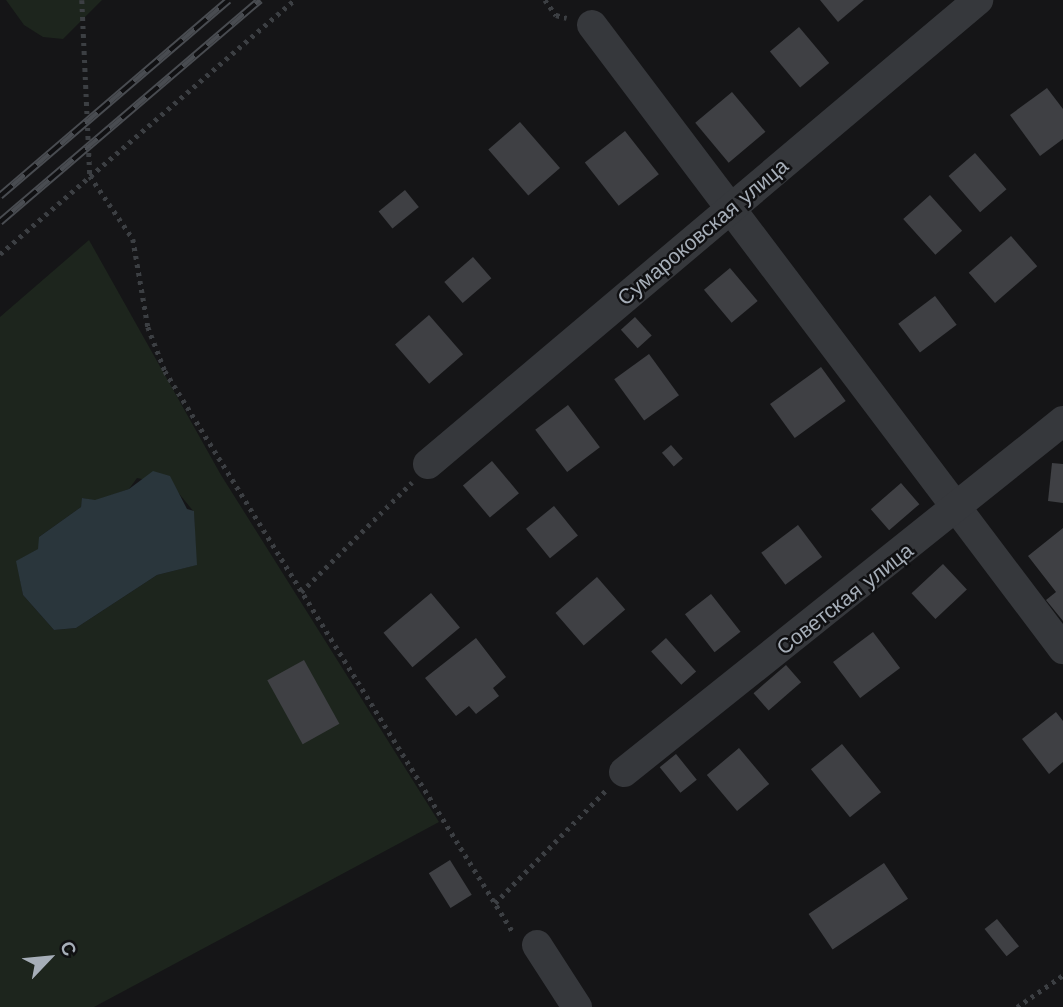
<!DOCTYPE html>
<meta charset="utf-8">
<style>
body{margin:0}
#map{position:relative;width:1063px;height:1007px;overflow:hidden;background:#151517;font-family:"Work Sans",sans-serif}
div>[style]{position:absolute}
.green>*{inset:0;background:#1d251d}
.water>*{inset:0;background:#2a363c}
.building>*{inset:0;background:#3f4044;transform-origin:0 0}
.path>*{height:4.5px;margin-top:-2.25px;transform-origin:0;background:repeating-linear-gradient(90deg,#3c3f43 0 3.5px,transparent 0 8.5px)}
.minor>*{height:30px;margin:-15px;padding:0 15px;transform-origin:15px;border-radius:15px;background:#36383c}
.rail>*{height:8px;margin-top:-4px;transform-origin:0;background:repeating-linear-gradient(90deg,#101012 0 16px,#494c51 0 32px);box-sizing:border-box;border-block:2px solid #494c51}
span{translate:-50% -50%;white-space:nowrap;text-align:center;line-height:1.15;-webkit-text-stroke:5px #101012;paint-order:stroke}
.street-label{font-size:21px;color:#a6aeb8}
.north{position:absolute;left:14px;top:923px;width:70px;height:70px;-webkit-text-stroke:5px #101012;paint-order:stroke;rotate:64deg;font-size:19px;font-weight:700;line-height:28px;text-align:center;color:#a6aeb8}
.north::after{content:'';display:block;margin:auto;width:24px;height:32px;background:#a6aeb8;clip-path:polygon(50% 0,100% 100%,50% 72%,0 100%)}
</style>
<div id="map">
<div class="green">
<i style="clip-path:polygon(6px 0,102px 0,63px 39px,43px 37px,24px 25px)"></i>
<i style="clip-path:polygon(evenodd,89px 240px,221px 475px,439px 822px,94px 1007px,0 1007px,0 317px,89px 240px,137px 478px,172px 485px,194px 512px,196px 565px,157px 575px,76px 628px,54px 630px,23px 595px,17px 561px,39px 549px,39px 537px,81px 507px,83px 498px,95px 501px,129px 489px,137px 478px)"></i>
</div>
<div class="water">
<i style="clip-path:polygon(153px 471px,170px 476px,187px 509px,194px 511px,197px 565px,157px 575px,76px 628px,54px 630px,23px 595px,16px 561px,38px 549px,39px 537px,81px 507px,82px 498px,95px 500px,129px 489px)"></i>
</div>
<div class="building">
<i style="clip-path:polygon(820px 0,864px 0,838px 22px)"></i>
<i style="left:799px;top:27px;width:47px;height:38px;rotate:50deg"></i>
<i style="clip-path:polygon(1047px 88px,1063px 109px,1063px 139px,1040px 156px,1010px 115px)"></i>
<i style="left:732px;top:92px;width:52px;height:48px;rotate:50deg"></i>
<i style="left:520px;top:122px;width:61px;height:42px;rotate:49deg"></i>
<i style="left:625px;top:131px;width:55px;height:51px;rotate:52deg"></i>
<i style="left:975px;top:153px;width:48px;height:35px;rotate:49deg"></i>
<i style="left:405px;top:190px;width:22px;height:34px;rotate:51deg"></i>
<i style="left:930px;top:195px;width:48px;height:36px;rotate:48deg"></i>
<i style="left:1011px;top:236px;width:40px;height:56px;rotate:49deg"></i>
<i style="left:473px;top:257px;width:28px;height:38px;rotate:49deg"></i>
<i style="left:730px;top:268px;width:43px;height:34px;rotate:50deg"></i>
<i style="left:935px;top:296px;width:36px;height:46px;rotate:53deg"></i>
<i style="left:429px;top:315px;width:52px;height:45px;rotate:49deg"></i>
<i style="left:635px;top:317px;width:25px;height:19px;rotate:48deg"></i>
<i style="left:649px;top:354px;width:51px;height:43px;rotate:54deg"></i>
<i style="left:821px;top:367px;width:42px;height:63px;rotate:54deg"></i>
<i style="left:568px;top:405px;width:53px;height:41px;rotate:53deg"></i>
<i style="left:671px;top:445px;width:18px;height:12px;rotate:49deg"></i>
<i style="left:492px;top:461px;width:42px;height:38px;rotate:50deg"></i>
<i style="clip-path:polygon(1052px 463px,1063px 464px,1063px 503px,1048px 501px)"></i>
<i style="left:901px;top:483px;width:28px;height:40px;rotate:49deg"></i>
<i style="left:554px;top:506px;width:38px;height:36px;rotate:51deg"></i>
<i style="left:798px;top:525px;width:40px;height:46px;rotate:53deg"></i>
<i style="clip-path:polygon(1063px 528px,1063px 621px,1046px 600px,1056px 592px,1028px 556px)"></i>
<i style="left:943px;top:564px;width:35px;height:43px;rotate:47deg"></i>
<i style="left:597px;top:577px;width:43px;height:55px;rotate:49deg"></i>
<i style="left:431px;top:593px;width:45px;height:62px;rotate:50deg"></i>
<i style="left:711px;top:594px;width:48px;height:33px;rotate:52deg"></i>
<i style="left:873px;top:632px;width:45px;height:50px;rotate:53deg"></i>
<i style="clip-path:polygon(476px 638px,506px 677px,493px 688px,499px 696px,476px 714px,469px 706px,456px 716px,425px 678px)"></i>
<i style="left:666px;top:638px;width:45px;height:20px;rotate:48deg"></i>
<i style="left:304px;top:660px;width:73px;height:42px;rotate:61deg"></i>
<i style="left:786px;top:665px;width:23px;height:43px;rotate:49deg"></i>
<i style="clip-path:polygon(1056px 712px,1063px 721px,1063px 762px,1049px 774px,1022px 739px)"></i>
<i style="left:842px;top:744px;width:62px;height:40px;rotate:51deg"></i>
<i style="left:739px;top:748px;width:47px;height:42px;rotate:50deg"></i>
<i style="left:676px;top:754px;width:33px;height:21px;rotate:51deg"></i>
<i style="left:450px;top:860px;width:41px;height:25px;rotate:58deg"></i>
<i style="left:884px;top:863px;width:43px;height:91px;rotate:56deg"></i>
<i style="left:997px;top:919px;width:35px;height:16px;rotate:51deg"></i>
</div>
<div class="path">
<i style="left:82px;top:0;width:176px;rotate:87.4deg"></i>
<i style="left:90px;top:176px;width:76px;rotate:55.7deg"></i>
<i style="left:133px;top:239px;width:89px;rotate:80.3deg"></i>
<i style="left:148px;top:327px;width:47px;rotate:68.9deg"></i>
<i style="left:165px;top:371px;width:660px;rotate:58.19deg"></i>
<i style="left:545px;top:0;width:19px;rotate:54deg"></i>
<i style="left:556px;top:15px;width:11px;rotate:15deg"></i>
<i style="left:0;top:254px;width:389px;rotate:-40.8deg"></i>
<i style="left:301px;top:592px;width:156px;rotate:-44.7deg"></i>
<i style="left:495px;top:903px;width:157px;rotate:-45.5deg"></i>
<i style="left:1017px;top:1007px;width:56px;rotate:-34.8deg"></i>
</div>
<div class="minor">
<i style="left:592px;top:25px;width:782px;rotate:52.95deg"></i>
<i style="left:428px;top:464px;width:720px;rotate:-40.15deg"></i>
<i style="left:624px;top:772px;width:562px;rotate:-38.64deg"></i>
<i style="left:537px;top:945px;width:74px;rotate:57.2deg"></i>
</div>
<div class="rail">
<i style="left:0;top:196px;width:301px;rotate:-40.6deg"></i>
<i style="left:0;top:222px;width:342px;rotate:-40.5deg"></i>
</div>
<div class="street-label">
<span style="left:703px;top:232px;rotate:-40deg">Сумароковская улица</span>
<span style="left:845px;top:599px;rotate:-38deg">Советская улица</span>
</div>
<div class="north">С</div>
</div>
